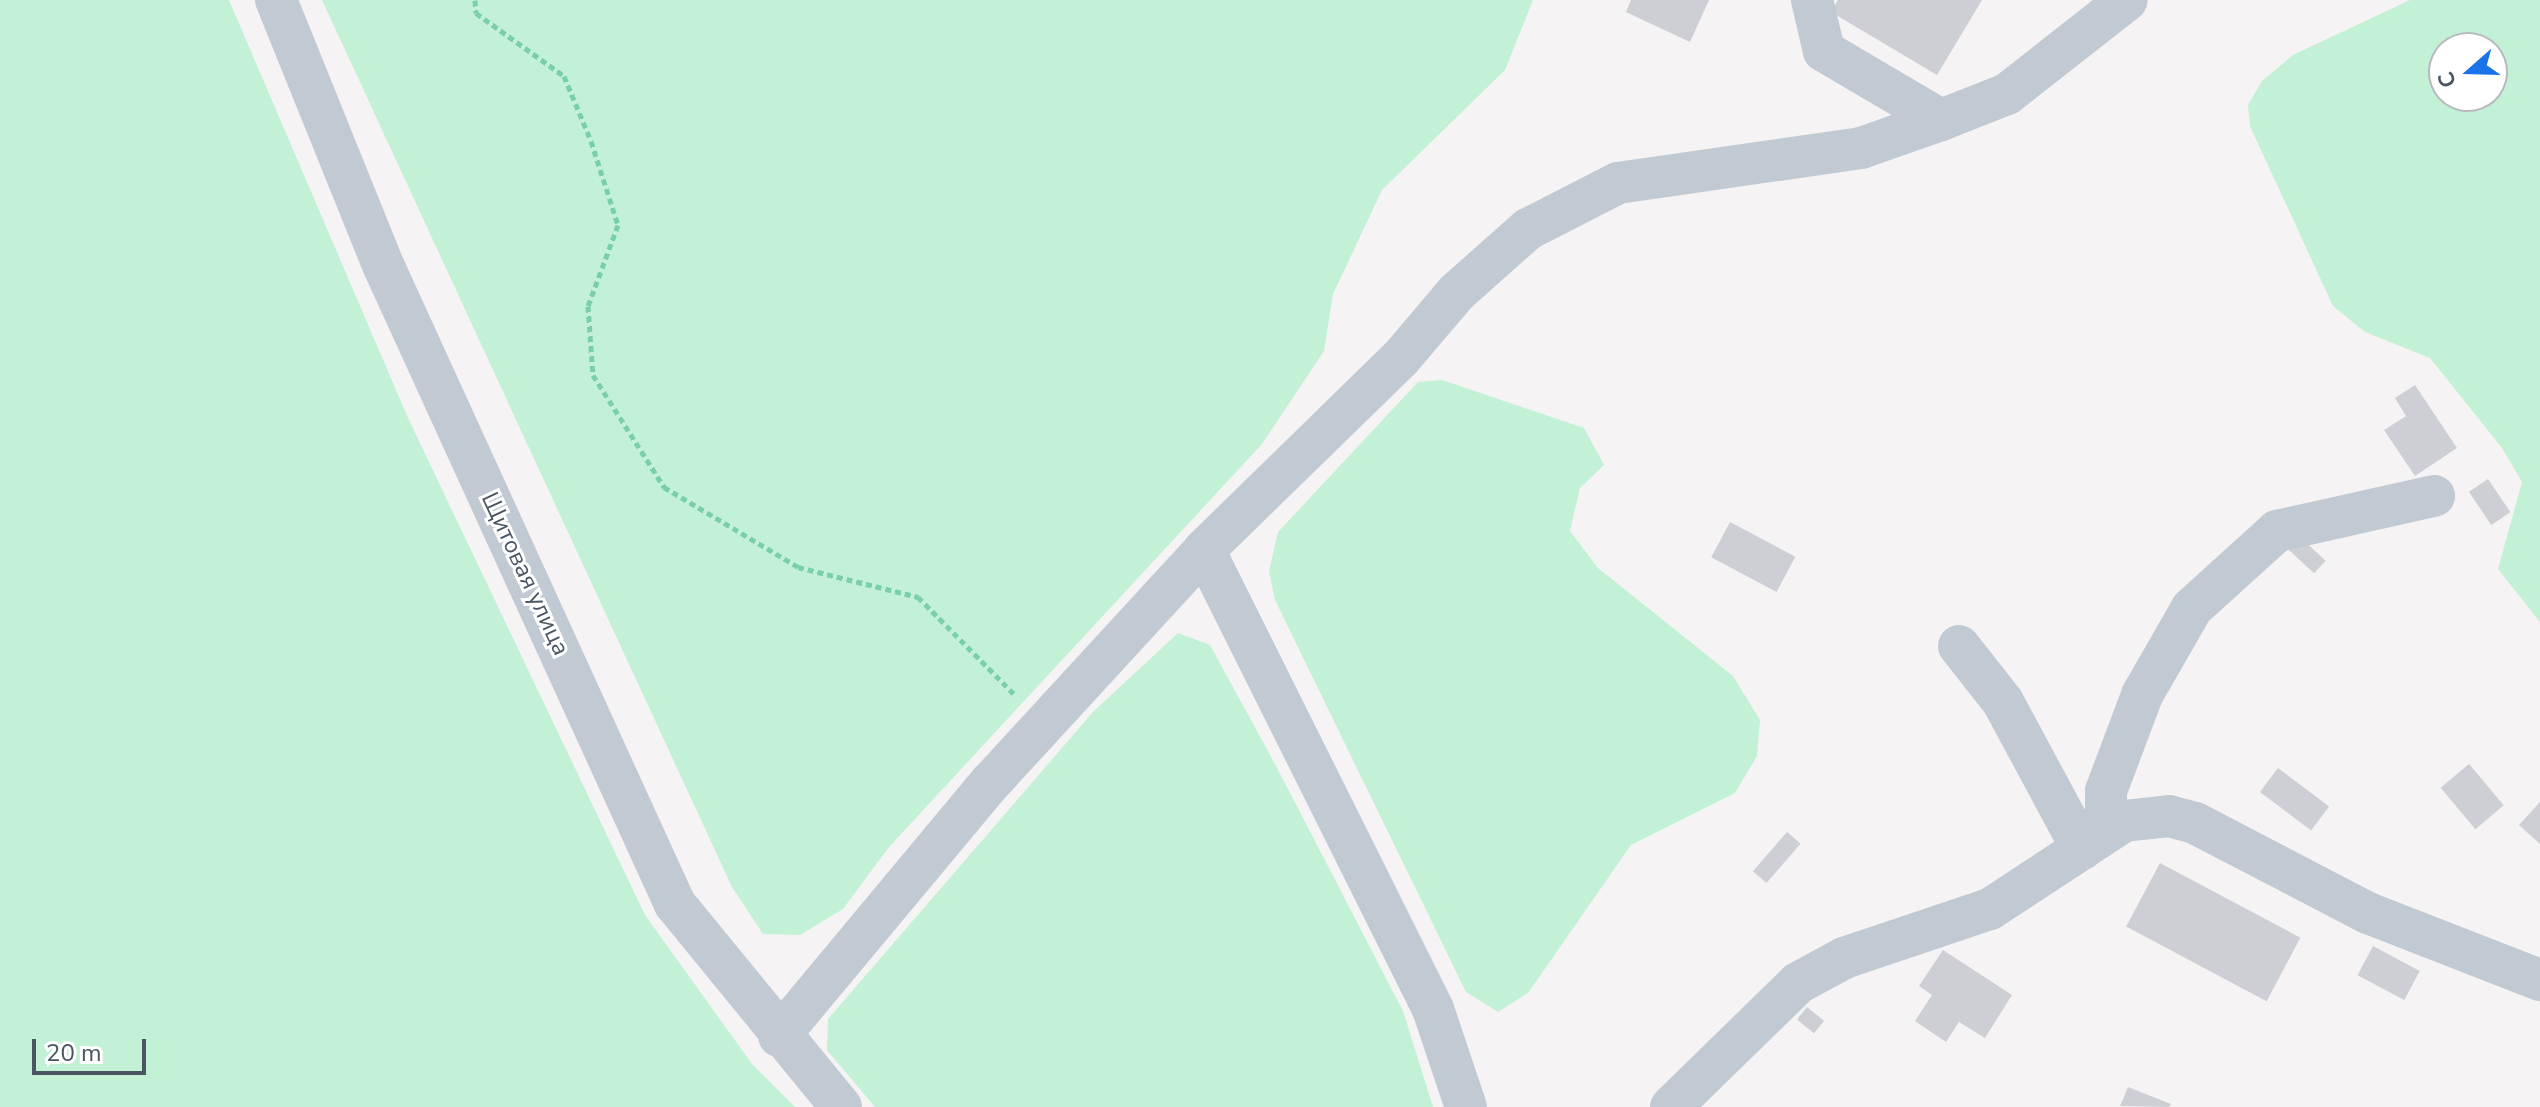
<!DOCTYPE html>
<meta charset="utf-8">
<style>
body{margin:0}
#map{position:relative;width:2540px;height:1107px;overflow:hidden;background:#f5f3f3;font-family:"Nunito Sans",sans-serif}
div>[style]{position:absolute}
.green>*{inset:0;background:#c3f1d5}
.building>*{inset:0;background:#cdcfd5;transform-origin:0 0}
.path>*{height:5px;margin-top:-2.5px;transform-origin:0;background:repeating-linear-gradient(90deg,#7ad0a6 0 6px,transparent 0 10px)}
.minor>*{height:42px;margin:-21px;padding:0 21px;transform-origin:21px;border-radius:21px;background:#c1cad2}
span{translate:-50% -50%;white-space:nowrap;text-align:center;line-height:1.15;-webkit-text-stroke:6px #fff;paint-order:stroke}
.street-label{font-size:24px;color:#4a5661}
.north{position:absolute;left:2428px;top:32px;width:80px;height:80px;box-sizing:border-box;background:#fff;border:2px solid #b7bbc0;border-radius:50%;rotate:250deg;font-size:22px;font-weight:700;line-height:32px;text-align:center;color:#4a5661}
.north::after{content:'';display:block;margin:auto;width:28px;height:36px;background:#1a73e8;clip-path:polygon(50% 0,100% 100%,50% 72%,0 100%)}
.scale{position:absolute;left:32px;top:1039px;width:114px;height:36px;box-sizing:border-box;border:4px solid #4a5661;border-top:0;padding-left:10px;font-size:24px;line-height:28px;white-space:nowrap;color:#4a5661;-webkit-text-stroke:6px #fff;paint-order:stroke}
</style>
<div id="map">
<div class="green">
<i style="clip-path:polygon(0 0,229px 0,408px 418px,645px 915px,752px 1064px,795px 1107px,0 1107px)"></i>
<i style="clip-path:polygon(322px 0,1533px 0,1505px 70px,1382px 190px,1333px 294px,1324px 351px,1262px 444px,889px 847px,843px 909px,800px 935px,763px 934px,732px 887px)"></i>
<i style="clip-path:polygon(evenodd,2410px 0,2540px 0,2540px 622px,2498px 569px,2522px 482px,2502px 448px,2430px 358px,2365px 332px,2333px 306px,2250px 126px,2248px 105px,2262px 81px,2293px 55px,2410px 0,2444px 48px,2492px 48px,2492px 96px,2444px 96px,2444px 48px)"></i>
<i style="clip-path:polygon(1442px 380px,1584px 428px,1604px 465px,1580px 488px,1570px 531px,1598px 568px,1733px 676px,1760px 720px,1757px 756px,1735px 793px,1631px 845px,1528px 993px,1498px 1012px,1466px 992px,1275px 600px,1269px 571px,1278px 532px,1418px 382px)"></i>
<i style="clip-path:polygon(1178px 633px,1210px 645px,1275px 764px,1403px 1011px,1433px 1107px,875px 1107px,827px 1050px,828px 1019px,1093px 712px)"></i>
</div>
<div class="building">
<i style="clip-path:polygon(1631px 0,1709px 0,1690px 42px,1626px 12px)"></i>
<i style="clip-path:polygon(1838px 0,1982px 0,1937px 75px,1831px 12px)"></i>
<i style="clip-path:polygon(2415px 385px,2457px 448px,2415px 476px,2384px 430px,2406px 416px,2395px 398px)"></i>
<i style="left:2488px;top:479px;width:40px;height:23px;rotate:56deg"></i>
<i style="left:1730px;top:522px;width:74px;height:40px;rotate:28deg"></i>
<i style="left:2300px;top:537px;width:35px;height:17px;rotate:43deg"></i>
<i style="left:2469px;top:764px;width:54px;height:37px;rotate:50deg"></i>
<i style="left:2278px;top:768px;width:64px;height:30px;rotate:37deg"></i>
<i style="clip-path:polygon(2540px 802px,2540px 844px,2519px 825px)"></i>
<i style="left:1787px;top:832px;width:18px;height:52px;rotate:41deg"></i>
<i style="left:2160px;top:863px;width:159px;height:72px;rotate:28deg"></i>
<i style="left:2373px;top:946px;width:53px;height:33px;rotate:28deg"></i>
<i style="clip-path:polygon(1943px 950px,2012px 995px,1985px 1038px,1959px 1022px,1946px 1042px,1915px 1021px,1932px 995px,1919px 986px)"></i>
<i style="left:1807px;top:1007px;width:22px;height:16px;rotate:39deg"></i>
<i style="clip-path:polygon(2128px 1087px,2171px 1104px,2169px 1107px,2120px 1106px)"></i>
</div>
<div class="path">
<i style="left:475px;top:0;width:13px;rotate:86deg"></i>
<i style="left:476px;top:13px;width:108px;rotate:35.6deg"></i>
<i style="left:564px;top:76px;width:70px;rotate:67.4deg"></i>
<i style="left:591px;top:141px;width:88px;rotate:72.2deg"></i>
<i style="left:618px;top:225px;width:86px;rotate:110.3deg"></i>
<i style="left:588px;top:306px;width:69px;rotate:85.9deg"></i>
<i style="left:593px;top:375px;width:133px;rotate:57.6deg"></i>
<i style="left:664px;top:487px;width:156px;rotate:30.8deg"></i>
<i style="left:798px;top:567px;width:124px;rotate:14deg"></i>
<i style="left:918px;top:597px;width:139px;rotate:45.3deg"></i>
</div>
<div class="minor">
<i style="left:276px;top:0;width:288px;rotate:68deg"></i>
<i style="left:384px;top:267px;width:700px;rotate:65.45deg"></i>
<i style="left:675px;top:904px;width:262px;rotate:50.7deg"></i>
<i style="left:1812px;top:0;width:52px;rotate:76.8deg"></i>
<i style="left:1824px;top:51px;width:136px;rotate:30.5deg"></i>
<i style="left:1204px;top:550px;width:274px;rotate:-44.3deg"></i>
<i style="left:1400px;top:359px;width:88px;rotate:-49.6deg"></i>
<i style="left:1457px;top:292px;width:95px;rotate:-41.6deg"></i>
<i style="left:1528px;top:229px;width:101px;rotate:-27.1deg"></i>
<i style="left:1618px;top:183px;width:246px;rotate:-8.2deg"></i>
<i style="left:1861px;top:148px;width:85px;rotate:-19.3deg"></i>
<i style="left:1941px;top:120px;width:71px;rotate:-21.5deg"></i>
<i style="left:2007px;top:94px;width:152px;rotate:-38.1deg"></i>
<i style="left:1959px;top:646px;width:71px;rotate:51.8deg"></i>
<i style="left:2003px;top:702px;width:167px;rotate:61.7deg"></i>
<i style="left:2106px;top:831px;width:40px;rotate:-90deg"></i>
<i style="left:2106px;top:791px;width:103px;rotate:-69.4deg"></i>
<i style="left:2142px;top:695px;width:100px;rotate:-60.1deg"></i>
<i style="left:2192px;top:608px;width:115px;rotate:-42.2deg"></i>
<i style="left:2277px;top:531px;width:161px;rotate:-12.6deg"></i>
<i style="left:779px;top:1036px;width:331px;rotate:-50.2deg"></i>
<i style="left:991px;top:782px;width:315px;rotate:-47.4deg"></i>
<i style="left:1204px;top:550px;width:513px;rotate:63.48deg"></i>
<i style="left:1433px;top:1009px;width:103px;rotate:71.4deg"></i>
<i style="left:1671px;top:1107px;width:177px;rotate:-44.3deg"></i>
<i style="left:1798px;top:983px;width:52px;rotate:-28.5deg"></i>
<i style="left:1844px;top:958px;width:154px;rotate:-18.6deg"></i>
<i style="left:1990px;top:909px;width:160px;rotate:-33.3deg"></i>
<i style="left:2124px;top:821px;width:45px;rotate:-6.3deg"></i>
<i style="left:2169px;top:816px;width:27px;rotate:15deg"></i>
<i style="left:2195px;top:823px;width:195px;rotate:27.5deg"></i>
<i style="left:2368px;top:913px;width:185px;rotate:21.3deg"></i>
</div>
<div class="street-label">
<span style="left:525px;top:574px;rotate:65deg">Щитовая улица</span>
</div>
<div class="north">С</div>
<div class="scale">20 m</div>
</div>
